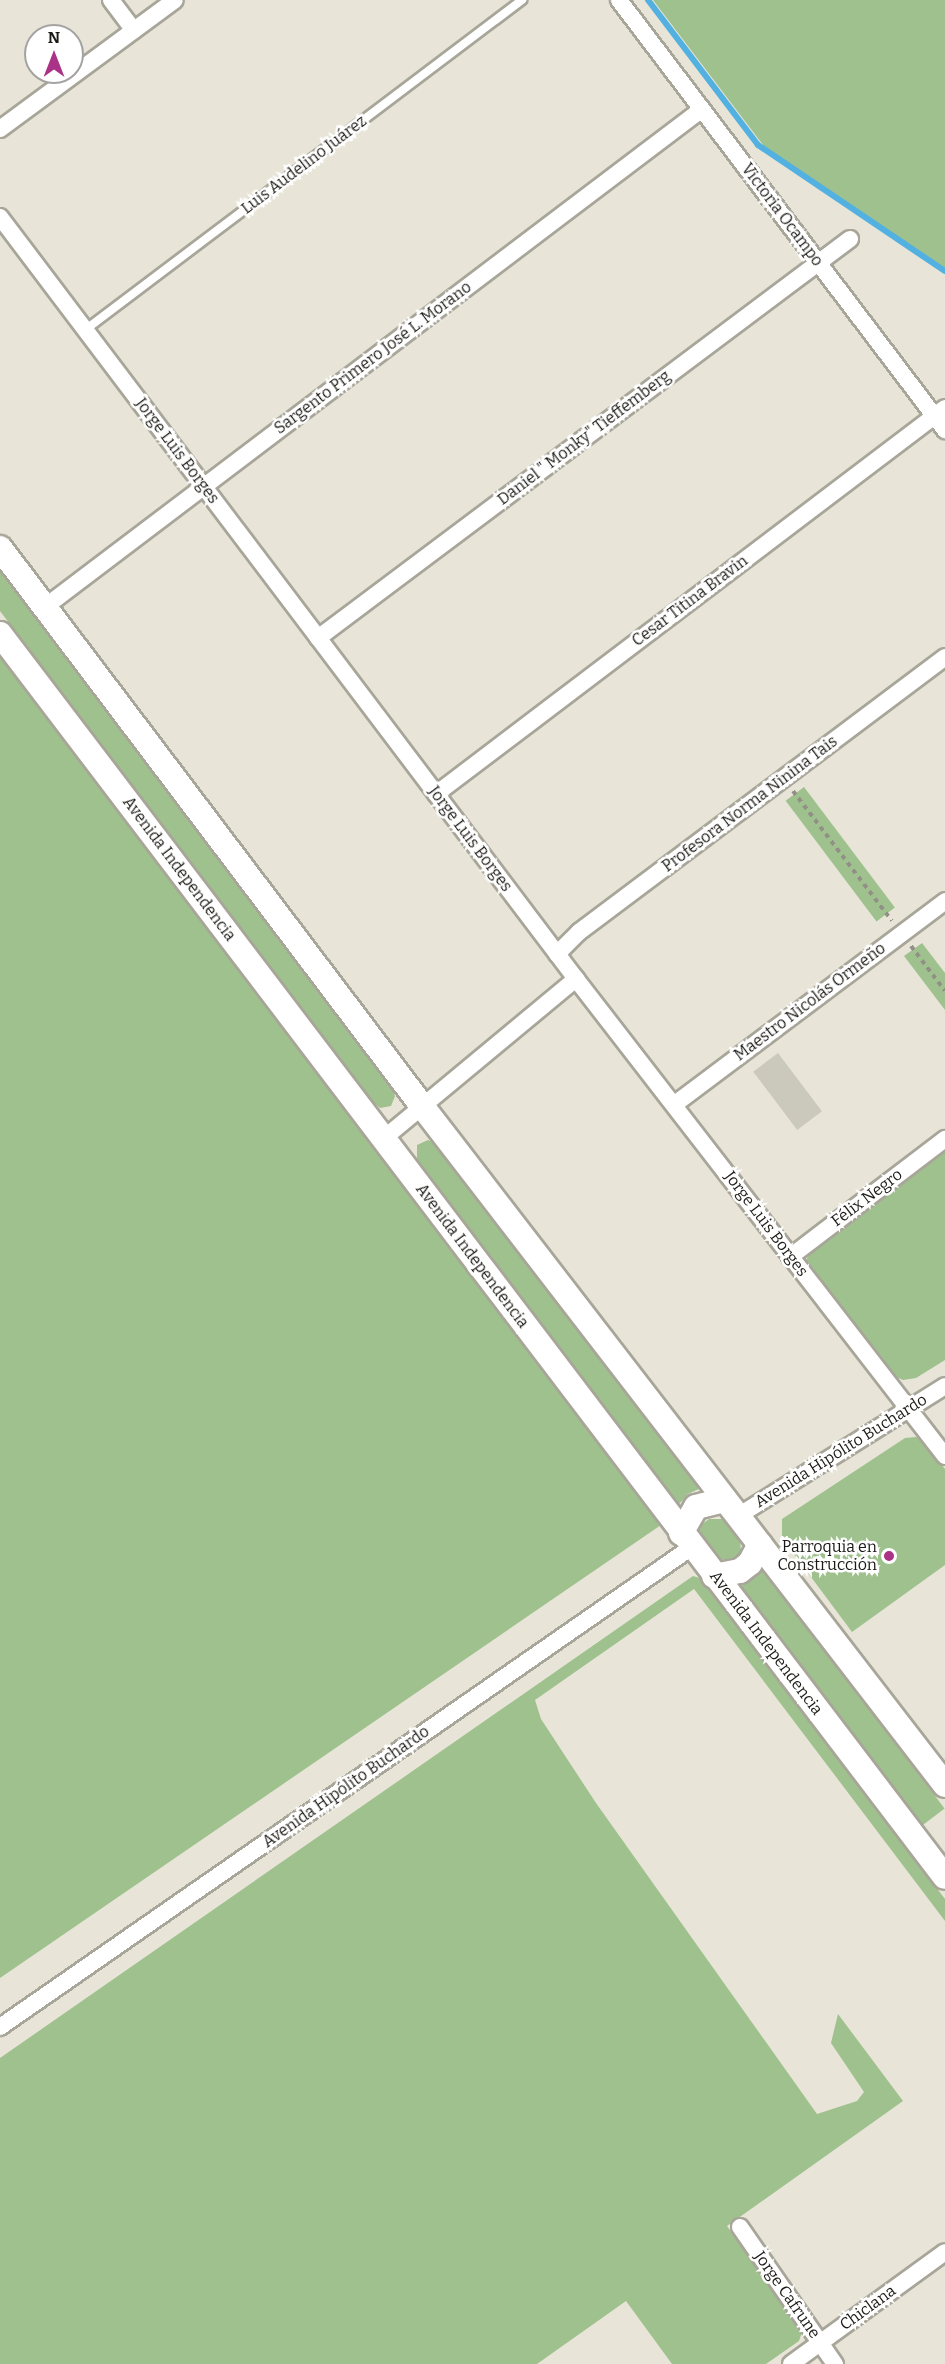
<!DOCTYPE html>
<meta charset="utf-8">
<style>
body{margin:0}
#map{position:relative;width:945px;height:2364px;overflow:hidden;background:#e8e5d8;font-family:Bitter,serif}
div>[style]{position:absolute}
.green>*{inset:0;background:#9ec18d;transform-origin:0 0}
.stream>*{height:6px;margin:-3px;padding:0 3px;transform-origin:3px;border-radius:3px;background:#52b1e0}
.building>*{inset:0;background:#cbc8bc;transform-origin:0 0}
.path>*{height:4px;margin-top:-2px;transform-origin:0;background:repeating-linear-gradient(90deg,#929086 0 4.5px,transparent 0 9px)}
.roads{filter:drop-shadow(2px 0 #a8a599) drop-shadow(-2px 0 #a8a599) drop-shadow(0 2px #a8a599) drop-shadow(0 -2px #a8a599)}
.service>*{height:8px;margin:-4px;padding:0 4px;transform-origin:4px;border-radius:4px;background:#fff}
.minor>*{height:16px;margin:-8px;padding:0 8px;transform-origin:8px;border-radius:8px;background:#fff}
.secondary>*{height:24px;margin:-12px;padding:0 12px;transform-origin:12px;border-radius:12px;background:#fff}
.dots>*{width:16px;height:16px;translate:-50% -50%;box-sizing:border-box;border:3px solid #fff;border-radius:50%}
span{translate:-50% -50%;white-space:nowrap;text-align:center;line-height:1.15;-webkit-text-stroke:5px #fff;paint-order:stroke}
.street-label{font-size:16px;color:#1b1a16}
.poi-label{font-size:16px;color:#1b1a16}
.right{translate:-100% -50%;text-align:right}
.north{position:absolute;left:24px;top:24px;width:60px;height:60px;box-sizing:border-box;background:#fff;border:2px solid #a4a3a2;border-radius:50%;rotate:0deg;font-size:16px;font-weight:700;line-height:24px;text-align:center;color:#1b1a16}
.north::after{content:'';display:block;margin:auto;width:21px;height:27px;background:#aa3287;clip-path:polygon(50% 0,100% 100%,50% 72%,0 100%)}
</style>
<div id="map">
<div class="green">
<i style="clip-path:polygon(653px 0,945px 0,945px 268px,766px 149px)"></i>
<i style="clip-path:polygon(0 572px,392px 1088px,395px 1096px,391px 1106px,380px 1108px,373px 1102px,0 611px)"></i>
<i style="clip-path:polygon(0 657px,661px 1525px,0 1978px)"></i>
<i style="left:804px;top:787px;width:151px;height:23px;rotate:53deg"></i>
<i style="clip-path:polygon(922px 943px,945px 973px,945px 1010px,904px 956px)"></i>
<i style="clip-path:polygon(428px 1140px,438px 1145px,701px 1488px,688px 1494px,679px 1504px,417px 1160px,417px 1145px)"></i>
<i style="clip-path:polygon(945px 1151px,945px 1360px,916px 1378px,903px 1380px,894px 1376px,806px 1260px,811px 1252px)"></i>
<i style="clip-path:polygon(916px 1437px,925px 1442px,945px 1469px,945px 1565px,852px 1632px,782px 1538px,782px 1519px,905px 1438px)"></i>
<i style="clip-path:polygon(709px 1519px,723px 1519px,740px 1539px,741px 1551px,735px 1559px,719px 1560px,699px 1535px,701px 1525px)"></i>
<i style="left:764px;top:1569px;width:300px;height:30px;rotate:53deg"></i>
<i style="clip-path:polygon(693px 1576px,703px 1579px,945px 1899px,945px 1921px,694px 1589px,535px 1700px,541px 1719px,596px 1803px,817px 2114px,857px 2101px,864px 2092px,831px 2043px,838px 2014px,903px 2101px,727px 2226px,802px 2332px,799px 2341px,766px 2364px,672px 2364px,626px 2301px,537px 2364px,0 2364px,0 2058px)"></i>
</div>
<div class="stream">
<i style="left:648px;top:0;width:182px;rotate:52.8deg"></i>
<i style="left:758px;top:145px;width:225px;rotate:34deg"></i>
</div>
<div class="building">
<i style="left:778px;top:1053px;width:73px;height:31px;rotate:53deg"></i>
</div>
<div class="path">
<i style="left:793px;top:791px;width:163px;rotate:52.7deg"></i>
<i style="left:911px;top:946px;width:56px;rotate:52.9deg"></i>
</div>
<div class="roads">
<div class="service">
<i style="left:85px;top:330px;width:548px;rotate:-37.06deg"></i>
</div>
<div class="minor">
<i style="left:111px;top:0;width:38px;rotate:53deg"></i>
<i style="left:619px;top:0;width:540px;rotate:52.83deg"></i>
<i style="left:0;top:129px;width:217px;rotate:-36.4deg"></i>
<i style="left:0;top:217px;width:955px;rotate:52.91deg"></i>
<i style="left:576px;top:979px;width:603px;rotate:52.28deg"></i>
<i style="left:45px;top:607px;width:824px;rotate:-37.16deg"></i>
<i style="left:318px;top:638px;width:665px;rotate:-36.87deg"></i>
<i style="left:436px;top:794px;width:639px;rotate:-37.17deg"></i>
<i style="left:557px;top:954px;width:31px;rotate:-45deg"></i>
<i style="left:579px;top:932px;width:458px;rotate:-36.9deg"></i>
<i style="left:675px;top:1104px;width:338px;rotate:-36.9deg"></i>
<i style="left:383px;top:1139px;width:251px;rotate:-39.7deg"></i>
<i style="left:790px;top:1257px;width:195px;rotate:-37.3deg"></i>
<i style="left:738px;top:1516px;width:244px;rotate:-32.1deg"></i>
<i style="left:0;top:2027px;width:842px;rotate:-34.75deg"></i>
<i style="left:740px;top:2227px;width:167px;rotate:55.3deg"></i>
<i style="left:791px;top:2364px;width:190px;rotate:-36deg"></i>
</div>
<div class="secondary">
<i style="left:0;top:548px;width:700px;rotate:52.9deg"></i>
<i style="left:422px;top:1106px;width:857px;rotate:52.39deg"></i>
<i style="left:0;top:634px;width:1561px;rotate:52.76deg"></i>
<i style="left:681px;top:1533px;width:30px;rotate:-60deg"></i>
<i style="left:696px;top:1507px;width:30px;rotate:-14deg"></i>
<i style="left:714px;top:1576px;width:26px;rotate:-11deg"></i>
<i style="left:740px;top:1571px;width:13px;rotate:-39deg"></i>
<i style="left:750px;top:1563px;width:21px;rotate:-62deg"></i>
</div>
</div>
<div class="dots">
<i style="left:889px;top:1556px;background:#aa3287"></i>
</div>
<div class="street-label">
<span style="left:304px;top:165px;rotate:-37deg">Luis Audelino Juárez</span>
<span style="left:782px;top:215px;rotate:53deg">Victoria Ocampo</span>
<span style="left:373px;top:358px;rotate:-37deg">Sargento Primero José L. Morano</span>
<span style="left:584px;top:438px;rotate:-37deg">Daniel " Monky" Tieffemberg</span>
<span style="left:177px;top:451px;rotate:53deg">Jorge Luis Borges</span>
<span style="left:690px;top:601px;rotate:-37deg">Cesar Titina Bravin</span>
<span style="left:750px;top:804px;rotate:-37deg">Profesora Norma Ninina Tais</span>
<span style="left:470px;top:839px;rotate:53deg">Jorge Luis Borges</span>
<span style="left:179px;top:869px;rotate:53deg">Avenida Independencia</span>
<span style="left:810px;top:1002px;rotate:-37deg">Maestro Nicolás Ormeño</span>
<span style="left:867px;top:1198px;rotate:-37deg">Félix Negro</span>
<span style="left:766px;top:1224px;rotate:53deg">Jorge Luis Borges</span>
<span style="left:472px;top:1256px;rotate:53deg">Avenida Independencia</span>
<span style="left:841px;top:1451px;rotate:-32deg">Avenida Hipólito Buchardo</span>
<span style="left:766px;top:1643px;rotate:53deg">Avenida Independencia</span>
<span style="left:346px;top:1787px;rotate:-35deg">Avenida Hipólito Buchardo</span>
<span style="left:787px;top:2295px;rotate:55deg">Jorge Cafrune</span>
<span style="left:868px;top:2308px;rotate:-36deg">Chiclana</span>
</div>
<div class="poi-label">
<span class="right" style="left:877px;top:1556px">Parroquia en<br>Construcción</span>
</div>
<div class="north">N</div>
</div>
